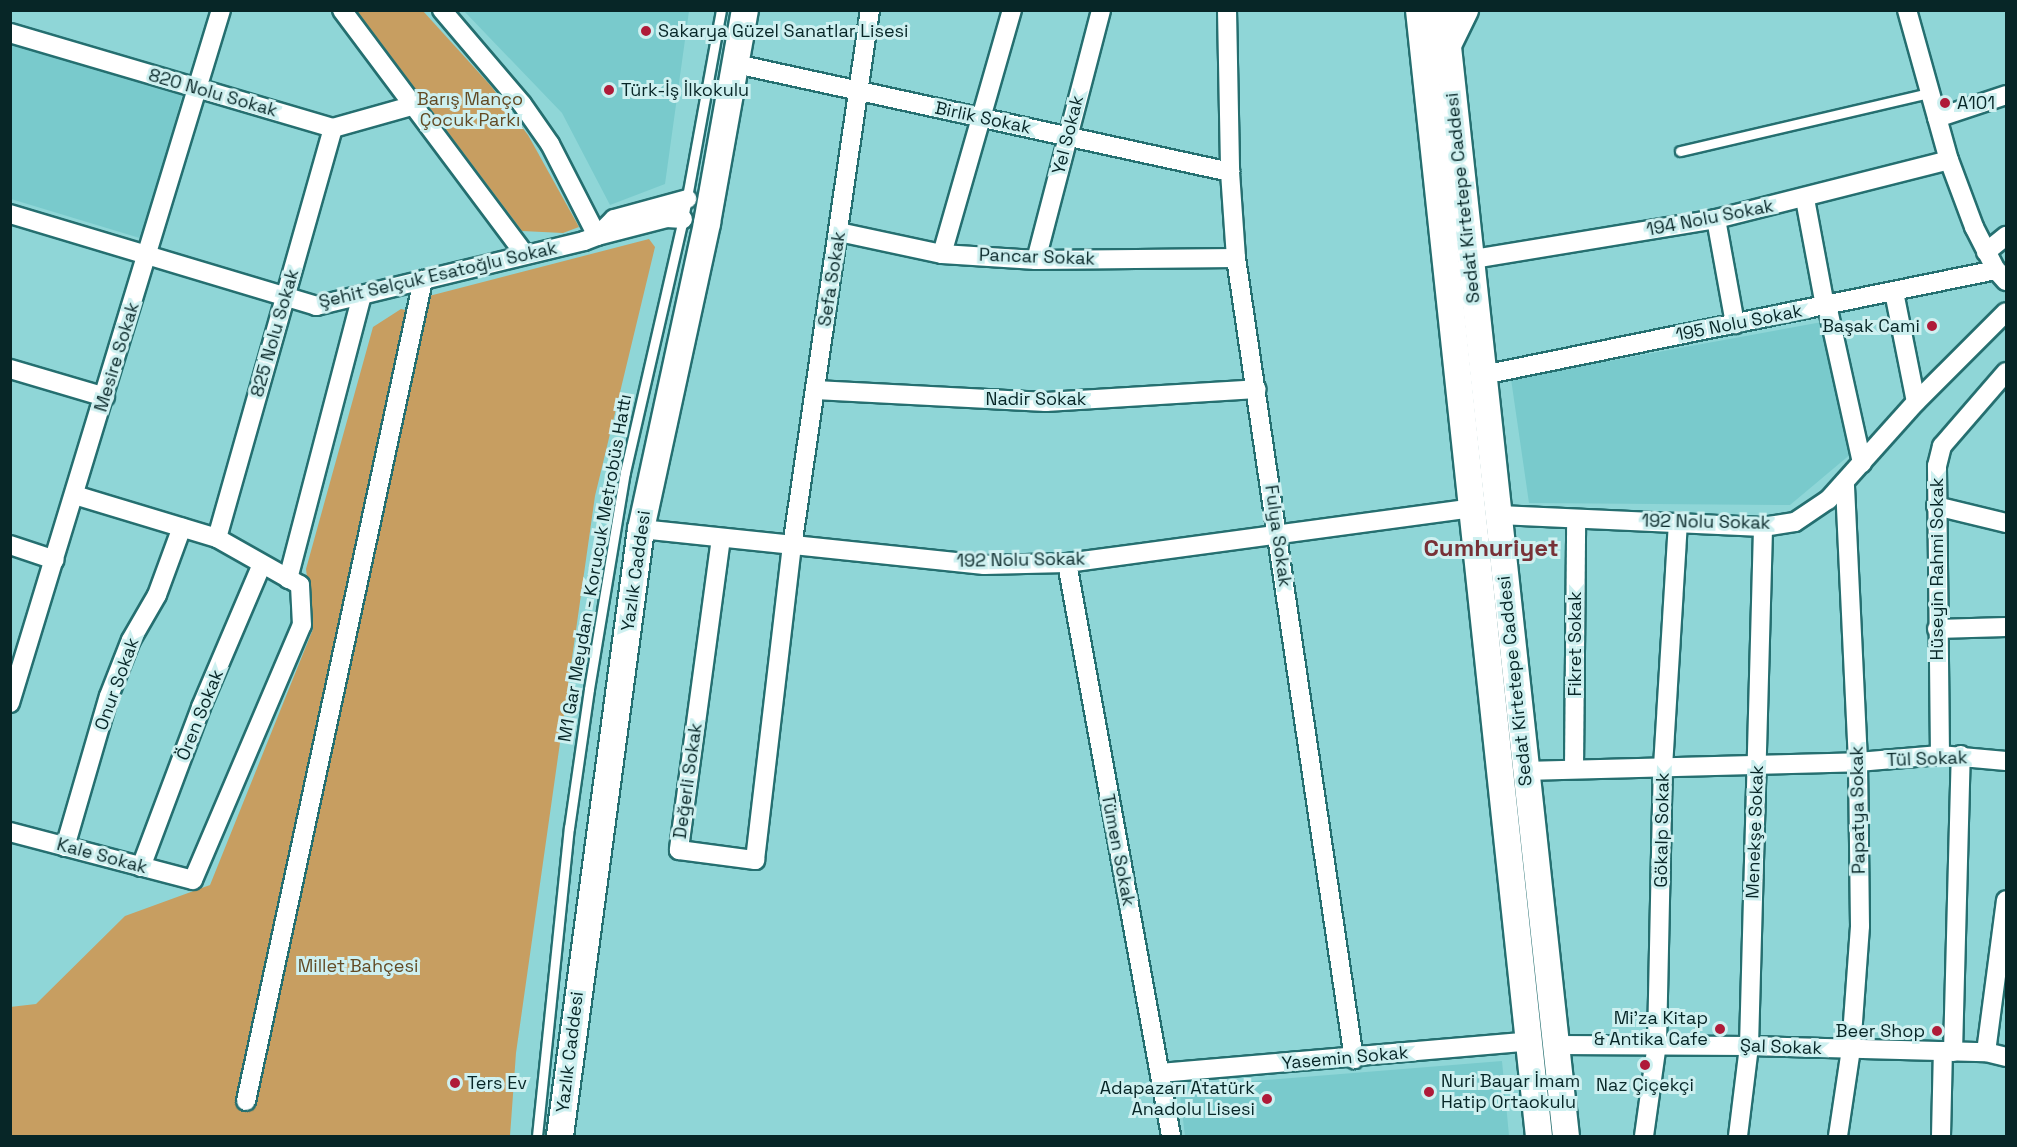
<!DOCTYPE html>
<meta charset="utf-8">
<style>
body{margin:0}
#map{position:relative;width:2017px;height:1147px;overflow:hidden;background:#8fd6d7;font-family:"Space Grotesk",sans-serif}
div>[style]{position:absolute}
.built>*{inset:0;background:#79cacc}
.green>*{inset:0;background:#c79e61}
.roads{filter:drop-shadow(2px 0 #256f70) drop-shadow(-2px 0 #256f70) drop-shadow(0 2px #256f70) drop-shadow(0 -2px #256f70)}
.lane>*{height:9px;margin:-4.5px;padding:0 4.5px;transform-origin:4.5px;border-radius:4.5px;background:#fff}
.street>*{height:18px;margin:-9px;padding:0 9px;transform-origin:9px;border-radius:9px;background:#fff}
.secondary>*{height:26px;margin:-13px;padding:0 13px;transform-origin:13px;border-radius:13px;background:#fff}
.dots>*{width:16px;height:16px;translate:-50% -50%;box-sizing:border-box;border:3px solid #cef0f0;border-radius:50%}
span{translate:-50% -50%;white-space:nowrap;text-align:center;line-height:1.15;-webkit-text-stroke:6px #cef0f0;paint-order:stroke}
.poi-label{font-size:18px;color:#072627}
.left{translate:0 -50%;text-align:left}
.right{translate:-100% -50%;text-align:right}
.street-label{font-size:18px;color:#072627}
.park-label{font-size:18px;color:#624a24}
.district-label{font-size:24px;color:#783137;font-weight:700}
.frame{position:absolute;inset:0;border:12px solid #072627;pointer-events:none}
</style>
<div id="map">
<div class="built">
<i style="clip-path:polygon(464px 11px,689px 11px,665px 184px,610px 205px,562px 113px)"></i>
<i style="clip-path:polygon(10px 40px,183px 92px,143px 239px,11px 199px)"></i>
<i style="clip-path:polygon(1822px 322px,1852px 453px,1790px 505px,1529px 503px,1511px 379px)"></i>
<i style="clip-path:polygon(1502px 1061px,1509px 1136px,1185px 1136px,1179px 1087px)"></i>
</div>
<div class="green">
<i style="clip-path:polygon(357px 11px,423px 11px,491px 86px,528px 135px,579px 227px,563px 233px,522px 231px)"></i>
<i style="clip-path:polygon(649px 239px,655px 247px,595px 496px,516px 1053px,510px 1136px,11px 1136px,10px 1007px,36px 1004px,125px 916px,210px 885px,313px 629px,306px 569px,373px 327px,401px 309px,425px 314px,429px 296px)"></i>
</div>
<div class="roads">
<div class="lane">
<i style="left:1680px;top:151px;width:257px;rotate:-13.1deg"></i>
<i style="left:537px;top:1136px;width:310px;rotate:-84.1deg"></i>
<i style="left:569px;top:828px;width:140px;rotate:-81.8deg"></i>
<i style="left:589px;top:689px;width:220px;rotate:-80.6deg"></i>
<i style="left:625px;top:472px;width:260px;rotate:-77.1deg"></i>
<i style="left:683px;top:219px;width:212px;rotate:-79.7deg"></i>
</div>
<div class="street">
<i style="left:342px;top:10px;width:304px;rotate:53.2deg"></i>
<i style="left:442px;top:10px;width:123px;rotate:49.6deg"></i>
<i style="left:522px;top:104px;width:49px;rotate:55deg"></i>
<i style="left:550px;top:144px;width:103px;rotate:62.9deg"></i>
<i style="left:597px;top:236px;width:72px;rotate:-14.4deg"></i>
<i style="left:667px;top:218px;width:16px;rotate:4deg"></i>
<i style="left:1227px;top:10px;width:162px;rotate:88.9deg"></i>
<i style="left:1230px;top:172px;width:86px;rotate:86deg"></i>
<i style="left:1236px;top:258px;width:810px;rotate:81.62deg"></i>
<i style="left:1907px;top:10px;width:156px;rotate:74.4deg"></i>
<i style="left:1949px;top:160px;width:72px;rotate:69.5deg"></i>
<i style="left:1974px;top:227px;width:48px;rotate:62.9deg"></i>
<i style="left:1996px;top:270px;width:15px;rotate:48deg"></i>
<i style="left:10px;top:33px;width:337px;rotate:16.4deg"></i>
<i style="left:333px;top:128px;width:85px;rotate:-15.7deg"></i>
<i style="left:736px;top:64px;width:506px;rotate:12.33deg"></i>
<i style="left:1937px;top:118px;width:73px;rotate:-18.4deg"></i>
<i style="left:1805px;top:199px;width:109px;rotate:79.4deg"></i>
<i style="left:10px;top:214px;width:320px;rotate:16.7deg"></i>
<i style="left:316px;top:306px;width:276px;rotate:-13.6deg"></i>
<i style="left:584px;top:241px;width:14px;rotate:-21deg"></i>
<i style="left:597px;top:236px;width:24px;rotate:-45deg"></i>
<i style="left:614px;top:219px;width:76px;rotate:-15.3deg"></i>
<i style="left:1716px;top:219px;width:107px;rotate:79.7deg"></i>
<i style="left:839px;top:232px;width:105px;rotate:12.1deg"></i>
<i style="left:942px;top:254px;width:94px;rotate:3.7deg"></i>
<i style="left:1036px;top:260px;width:200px;rotate:-0.6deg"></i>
<i style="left:1986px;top:252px;width:26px;rotate:-39deg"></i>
<i style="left:942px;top:254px;width:254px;rotate:-74deg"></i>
<i style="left:1036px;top:260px;width:258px;rotate:-75.4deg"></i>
<i style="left:1468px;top:260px;width:251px;rotate:-9.4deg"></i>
<i style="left:1716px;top:219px;width:240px;rotate:-14.2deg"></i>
<i style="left:1894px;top:292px;width:112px;rotate:78.7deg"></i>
<i style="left:1827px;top:305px;width:162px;rotate:77.5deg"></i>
<i style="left:10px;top:369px;width:99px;rotate:16.4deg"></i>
<i style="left:1483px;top:375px;width:524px;rotate:-11.57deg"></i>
<i style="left:815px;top:390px;width:231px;rotate:3deg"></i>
<i style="left:1046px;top:402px;width:211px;rotate:-3.5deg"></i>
<i style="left:1936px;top:506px;width:72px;rotate:13.7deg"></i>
<i style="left:1499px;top:515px;width:264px;rotate:2.6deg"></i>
<i style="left:1763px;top:527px;width:32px;rotate:-9deg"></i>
<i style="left:1795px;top:522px;width:40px;rotate:-34deg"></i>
<i style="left:1828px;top:500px;width:132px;rotate:-48.1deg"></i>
<i style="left:1916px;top:402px;width:127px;rotate:-45deg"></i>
<i style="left:641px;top:529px;width:345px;rotate:6deg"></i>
<i style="left:984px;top:565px;width:83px;rotate:-1.4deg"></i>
<i style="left:1067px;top:563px;width:409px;rotate:-7.7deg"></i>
<i style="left:217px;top:538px;width:426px;rotate:-74.2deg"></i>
<i style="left:721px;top:538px;width:315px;rotate:97.7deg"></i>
<i style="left:679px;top:850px;width:77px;rotate:7.5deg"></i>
<i style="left:755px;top:860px;width:315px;rotate:-83.3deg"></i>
<i style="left:792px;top:547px;width:543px;rotate:-81.74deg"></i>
<i style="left:10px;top:545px;width:47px;rotate:18.4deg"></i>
<i style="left:1067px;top:563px;width:582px;rotate:79.71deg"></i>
<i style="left:288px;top:579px;width:293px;rotate:-75.4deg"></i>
<i style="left:1937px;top:629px;width:69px;rotate:-1.7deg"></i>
<i style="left:10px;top:703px;width:724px;rotate:-73.07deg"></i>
<i style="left:1940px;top:755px;width:289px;rotate:-90.6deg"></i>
<i style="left:1937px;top:466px;width:21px;rotate:-76deg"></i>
<i style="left:1942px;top:446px;width:98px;rotate:-49.1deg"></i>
<i style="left:1574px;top:769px;width:249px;rotate:-89.5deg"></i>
<i style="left:1524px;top:771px;width:334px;rotate:-1.5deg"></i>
<i style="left:1858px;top:762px;width:82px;rotate:-4.9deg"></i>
<i style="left:1940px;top:755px;width:66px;rotate:5.2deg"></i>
<i style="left:10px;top:832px;width:189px;rotate:14.7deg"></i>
<i style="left:193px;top:880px;width:277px;rotate:-66.9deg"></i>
<i style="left:302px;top:625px;width:40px;rotate:-92.9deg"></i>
<i style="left:300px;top:585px;width:95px;rotate:-150.5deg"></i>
<i style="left:217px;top:538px;width:148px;rotate:-163.2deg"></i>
<i style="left:65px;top:847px;width:157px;rotate:-73.8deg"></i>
<i style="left:109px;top:696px;width:60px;rotate:-68.6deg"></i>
<i style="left:131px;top:640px;width:52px;rotate:-60deg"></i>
<i style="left:157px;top:595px;width:72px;rotate:-69.8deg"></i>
<i style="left:141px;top:867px;width:171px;rotate:-69.4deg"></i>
<i style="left:201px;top:707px;width:155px;rotate:-66.9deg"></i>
<i style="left:1556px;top:1045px;width:193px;rotate:0.3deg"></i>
<i style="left:1749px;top:1046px;width:237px;rotate:1.5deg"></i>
<i style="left:1986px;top:1052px;width:21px;rotate:14deg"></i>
<i style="left:1953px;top:1052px;width:297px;rotate:-88.5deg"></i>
<i style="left:1986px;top:1052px;width:153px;rotate:-82.5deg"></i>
<i style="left:1160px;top:1073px;width:372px;rotate:-4.9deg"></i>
<i style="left:246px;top:1101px;width:840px;rotate:-77.83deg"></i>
<i style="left:1644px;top:1136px;width:93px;rotate:-82deg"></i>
<i style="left:1657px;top:1044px;width:277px;rotate:-88.8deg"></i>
<i style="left:1663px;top:767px;width:245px;rotate:-86.5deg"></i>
<i style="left:1738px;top:1136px;width:91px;rotate:-83deg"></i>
<i style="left:1749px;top:1046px;width:519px;rotate:-88.45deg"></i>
<i style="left:1838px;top:1136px;width:88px;rotate:-81.5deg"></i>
<i style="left:1851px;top:1049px;width:123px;rotate:-85.8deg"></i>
<i style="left:1860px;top:926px;width:164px;rotate:-90.7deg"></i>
<i style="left:1858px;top:762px;width:280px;rotate:-92.7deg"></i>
<i style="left:1941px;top:1136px;width:85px;rotate:-88.7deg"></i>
</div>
<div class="secondary">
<i style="left:1419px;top:10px;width:1132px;rotate:83.92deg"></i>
<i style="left:1444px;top:10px;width:1133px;rotate:83.82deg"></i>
<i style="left:1448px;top:45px;width:39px;rotate:-64deg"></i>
<i style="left:560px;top:1136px;width:612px;rotate:-82.4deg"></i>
<i style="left:641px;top:529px;width:313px;rotate:-77.8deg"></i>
<i style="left:707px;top:223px;width:216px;rotate:-79.9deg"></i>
</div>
</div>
<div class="dots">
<i style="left:646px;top:31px;background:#af1b39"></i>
<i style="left:609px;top:90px;background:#af1b39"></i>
<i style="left:1945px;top:103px;background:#af1b39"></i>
<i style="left:1932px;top:326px;background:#af1b39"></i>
<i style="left:1720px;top:1029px;background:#af1b39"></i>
<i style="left:1937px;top:1031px;background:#af1b39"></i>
<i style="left:1645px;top:1065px;background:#af1b39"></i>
<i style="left:455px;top:1083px;background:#af1b39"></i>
<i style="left:1429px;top:1092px;background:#af1b39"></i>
<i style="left:1267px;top:1099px;background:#af1b39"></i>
</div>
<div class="poi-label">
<span class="left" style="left:658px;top:31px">Sakarya Güzel Sanatlar Lisesi</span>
<span class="left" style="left:621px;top:90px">Türk-İş İlkokulu</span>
<span class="left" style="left:1957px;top:103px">A101</span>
<span class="right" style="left:1920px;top:326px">Başak Cami</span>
<span class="right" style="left:1708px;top:1029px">Mi'za Kitap<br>&amp; Antika Cafe</span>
<span class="right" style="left:1925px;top:1031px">Beer Shop</span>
<span class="left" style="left:1441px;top:1092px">Nuri Bayar İmam<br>Hatip Ortaokulu</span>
<span class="left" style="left:467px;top:1083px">Ters Ev</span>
<span style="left:1645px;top:1085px">Naz Çiçekçi</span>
<span class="right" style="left:1255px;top:1099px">Adapazarı Atatürk<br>Anadolu Lisesi</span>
</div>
<div class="street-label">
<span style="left:213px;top:93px;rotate:16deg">820 Nolu Sokak</span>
<span style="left:983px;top:118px;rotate:12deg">Birlik Sokak</span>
<span style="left:1068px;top:135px;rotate:-76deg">Yel Sokak</span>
<span style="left:1463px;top:198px;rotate:-96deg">Sedat Kirtetepe Caddesi</span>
<span style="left:1710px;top:218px;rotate:-11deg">194 Nolu Sokak</span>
<span style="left:1037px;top:257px;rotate:2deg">Pancar Sokak</span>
<span style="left:438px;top:275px;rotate:-13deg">Şehit Selçuk Esatoğlu Sokak</span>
<span style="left:832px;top:279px;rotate:-81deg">Sefa Sokak</span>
<span style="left:1739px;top:323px;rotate:-11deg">195 Nolu Sokak</span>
<span style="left:275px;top:333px;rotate:-74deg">825 Nolu Sokak</span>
<span style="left:117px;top:357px;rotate:-73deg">Mesire Sokak</span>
<span style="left:1036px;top:399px">Nadir Sokak</span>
<span style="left:1706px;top:522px;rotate:1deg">192 Nolu Sokak</span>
<span style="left:1278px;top:536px;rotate:82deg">Fulya Sokak</span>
<span style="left:1021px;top:560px;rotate:-1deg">192 Nolu Sokak</span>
<span style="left:595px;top:568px;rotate:-80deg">M1 Gar Meydan - Korucuk Metrobüs Hattı</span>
<span style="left:1937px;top:569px;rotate:-90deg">Hüseyin Rahmi Sokak</span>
<span style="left:636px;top:571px;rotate:-82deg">Yazlık Caddesi</span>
<span style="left:1575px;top:644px;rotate:-90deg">Fikret Sokak</span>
<span style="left:1515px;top:681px;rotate:-96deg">Sedat Kirtetepe Caddesi</span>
<span style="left:117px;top:684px;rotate:-70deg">Onur Sokak</span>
<span style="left:200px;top:715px;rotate:-68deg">Ören Sokak</span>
<span style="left:1927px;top:759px;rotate:-2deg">Tül Sokak</span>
<span style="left:688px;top:781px;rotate:-82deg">Değerli Sokak</span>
<span style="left:1858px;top:810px;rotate:-91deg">Papatya Sokak</span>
<span style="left:1662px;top:830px;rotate:-89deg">Gökalp Sokak</span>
<span style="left:1755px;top:832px;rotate:-88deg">Menekşe Sokak</span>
<span style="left:1118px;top:850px;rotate:79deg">Tümen Sokak</span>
<span style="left:102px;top:856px;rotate:15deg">Kale Sokak</span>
<span style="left:1781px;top:1047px;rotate:2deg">Şal Sokak</span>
<span style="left:570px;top:1052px;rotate:-83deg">Yazlık Caddesi</span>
<span style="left:1345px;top:1058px;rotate:-5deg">Yasemin Sokak</span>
</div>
<div class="park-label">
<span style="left:470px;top:110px">Barış Manço<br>Çocuk Parkı</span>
<span style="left:358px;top:966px">Millet Bahçesi</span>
</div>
<div class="district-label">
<span style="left:1491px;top:548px">Cumhuriyet</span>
</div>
<div class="frame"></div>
</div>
